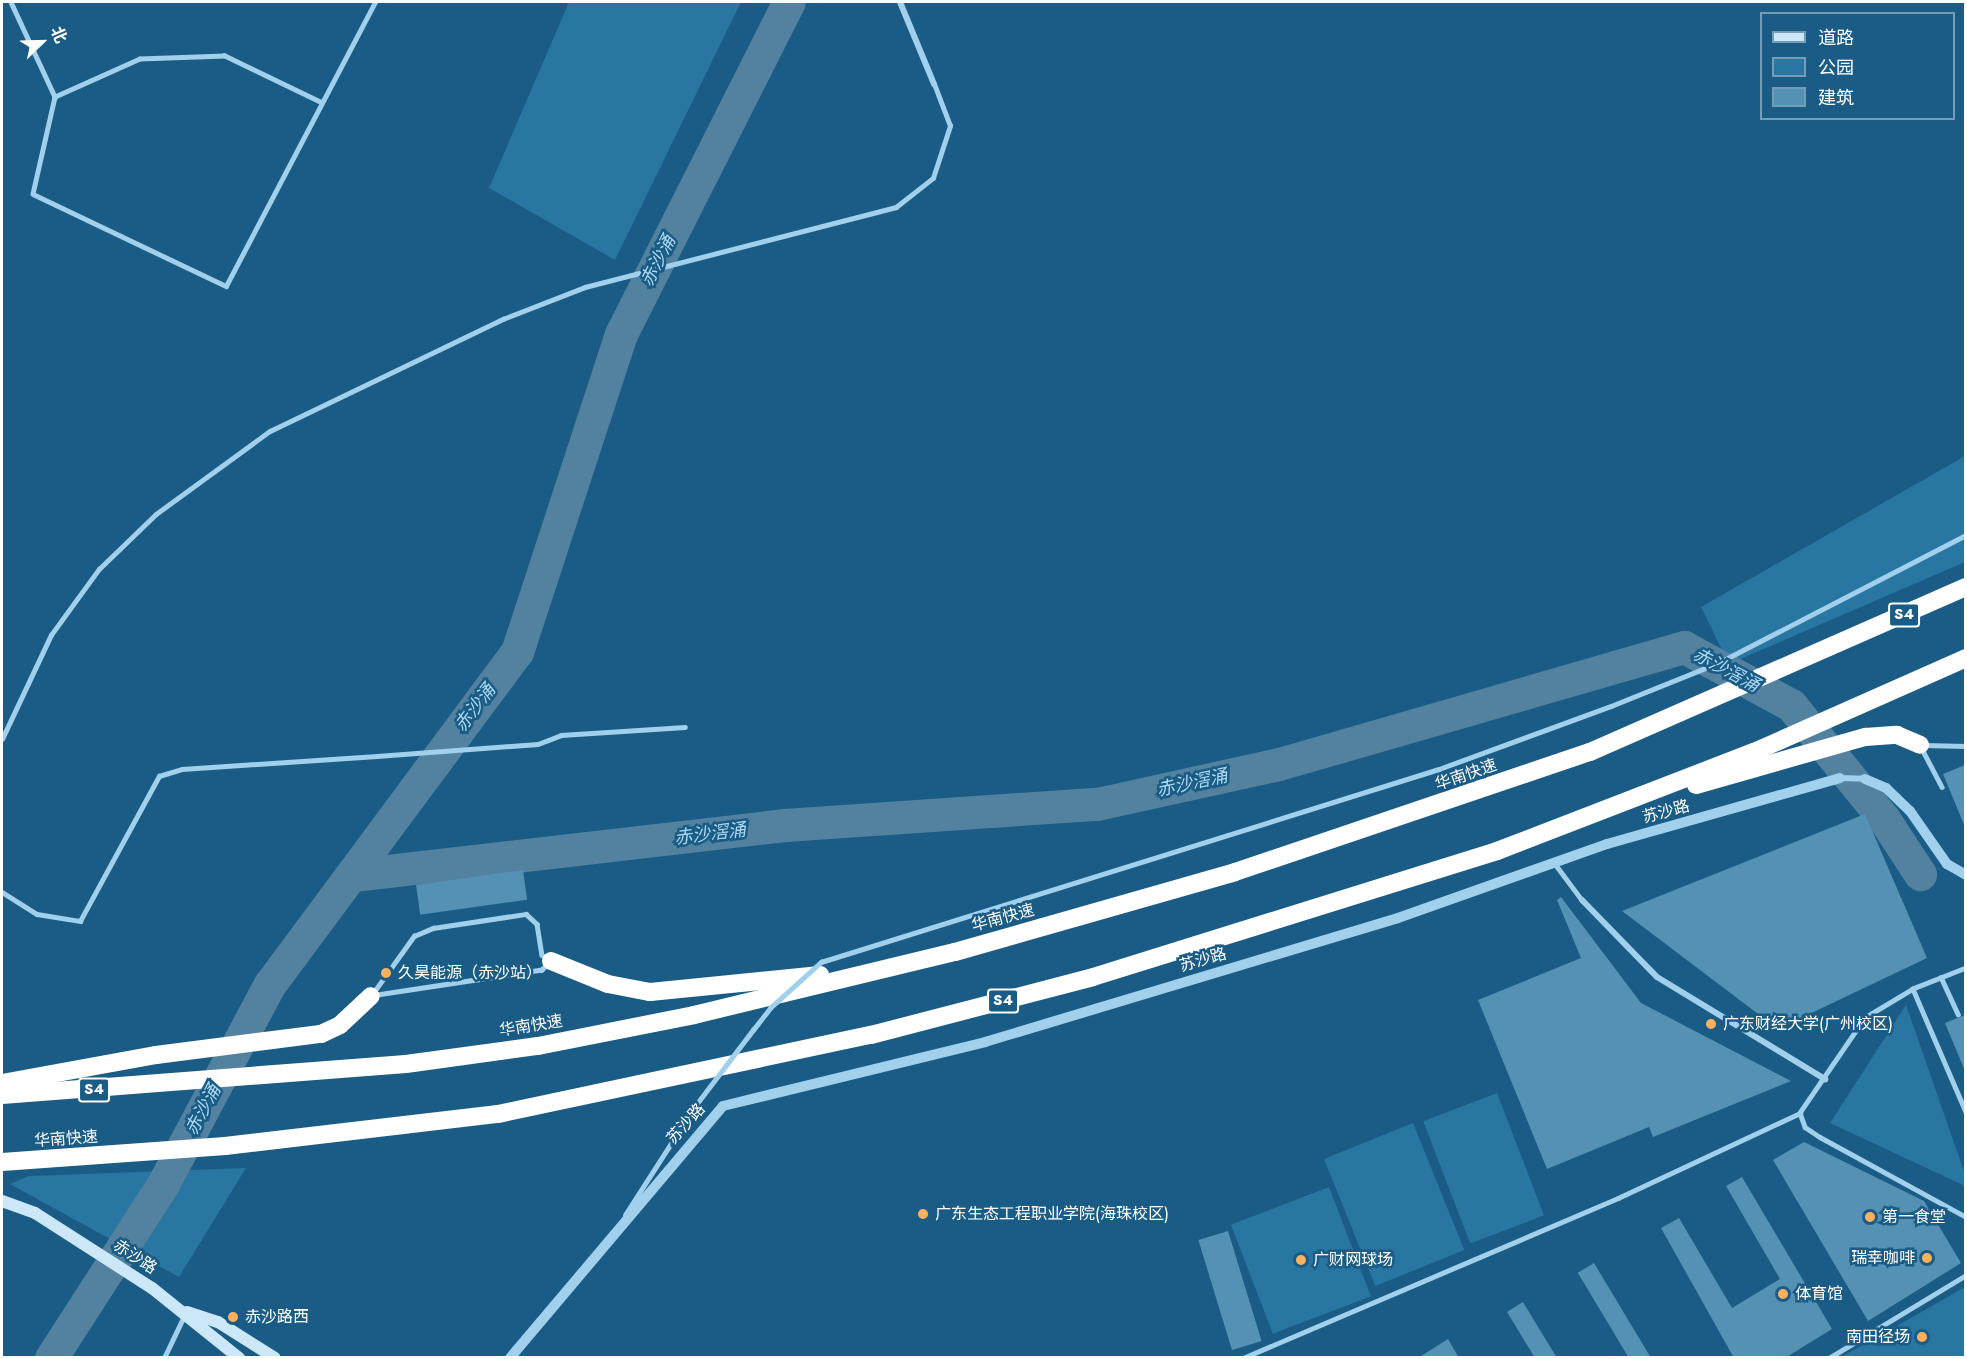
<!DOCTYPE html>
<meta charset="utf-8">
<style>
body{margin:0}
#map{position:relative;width:1967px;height:1359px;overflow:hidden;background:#1a5c85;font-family:Jost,"Noto Sans SC",sans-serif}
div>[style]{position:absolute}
.green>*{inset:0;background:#2976a2;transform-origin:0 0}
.river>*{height:33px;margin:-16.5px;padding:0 16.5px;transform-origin:16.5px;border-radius:16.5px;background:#52829f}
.building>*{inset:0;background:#5491b5;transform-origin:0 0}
.service>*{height:4.5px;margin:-2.25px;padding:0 2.25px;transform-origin:2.25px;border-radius:2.25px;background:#a0d0ec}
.minor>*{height:6px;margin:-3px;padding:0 3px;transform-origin:3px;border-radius:3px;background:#a0d0ec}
.tertiary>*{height:10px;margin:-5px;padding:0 5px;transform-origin:5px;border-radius:5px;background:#a0d0ec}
.secondary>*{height:12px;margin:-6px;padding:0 6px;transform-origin:6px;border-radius:6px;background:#cce8f8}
.motorway>*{height:18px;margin:-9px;padding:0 9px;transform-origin:9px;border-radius:9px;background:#fff}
.service-bridge>*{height:4.5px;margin:-2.25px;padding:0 2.25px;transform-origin:2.25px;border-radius:2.25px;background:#a0d0ec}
.dots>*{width:16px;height:16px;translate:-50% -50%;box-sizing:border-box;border:3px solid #1a5c85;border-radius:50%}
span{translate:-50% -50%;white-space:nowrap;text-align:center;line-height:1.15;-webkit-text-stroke:5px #1a5c85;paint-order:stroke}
.shield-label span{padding:2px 4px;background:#1a5c85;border:2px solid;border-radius:4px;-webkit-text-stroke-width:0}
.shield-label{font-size:15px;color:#fff;font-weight:700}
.street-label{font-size:16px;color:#fff}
.poi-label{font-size:16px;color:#fff}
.left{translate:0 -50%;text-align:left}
.right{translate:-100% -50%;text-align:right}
.water-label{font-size:18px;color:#acd9f3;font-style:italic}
.frame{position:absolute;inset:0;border:3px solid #fff;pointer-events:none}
.legend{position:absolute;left:1760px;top:12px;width:195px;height:108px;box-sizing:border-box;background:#1a5c85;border:2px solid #769db6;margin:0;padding:8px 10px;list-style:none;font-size:18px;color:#fff}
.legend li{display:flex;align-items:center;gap:12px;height:30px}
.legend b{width:30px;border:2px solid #769db6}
.north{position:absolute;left:12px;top:12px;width:60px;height:60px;-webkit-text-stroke:4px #1a5c85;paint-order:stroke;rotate:67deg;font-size:16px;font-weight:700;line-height:24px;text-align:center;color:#fff}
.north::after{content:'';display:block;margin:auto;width:21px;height:27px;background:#fff;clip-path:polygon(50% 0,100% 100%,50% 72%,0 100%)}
</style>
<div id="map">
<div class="green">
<i style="clip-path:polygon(569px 2px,741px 2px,615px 260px,489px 188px)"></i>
<i style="clip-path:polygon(1965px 456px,1965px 562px,1729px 664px,1701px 607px)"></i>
<i style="clip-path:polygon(1906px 1005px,1965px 1174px,1965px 1186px,1830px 1123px)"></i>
<i style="left:1497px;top:1093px;width:131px;height:79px;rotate:69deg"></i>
<i style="left:1413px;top:1123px;width:137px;height:96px;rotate:68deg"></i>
<i style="clip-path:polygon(246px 1168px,179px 1277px,10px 1184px,29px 1176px)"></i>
<i style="left:1329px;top:1187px;width:117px;height:105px;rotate:69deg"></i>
<i style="clip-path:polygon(1965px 1287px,1965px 1357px,1841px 1357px,1883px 1334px)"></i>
</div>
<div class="river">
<i style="left:353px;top:875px;width:435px;rotate:-6.6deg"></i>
<i style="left:785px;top:825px;width:313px;rotate:-3.9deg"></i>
<i style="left:1097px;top:804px;width:186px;rotate:-12.4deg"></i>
<i style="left:1279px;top:764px;width:422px;rotate:-16.1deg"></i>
<i style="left:1684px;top:647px;width:122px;rotate:28.5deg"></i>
<i style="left:1791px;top:705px;width:147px;rotate:50.8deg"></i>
<i style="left:1884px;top:819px;width:66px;rotate:56.8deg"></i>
<i style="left:51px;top:1358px;width:207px;rotate:-57.2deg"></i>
<i style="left:163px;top:1184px;width:227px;rotate:-61.9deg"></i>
<i style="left:270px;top:984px;width:414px;rotate:-53.4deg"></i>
<i style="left:517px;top:652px;width:335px;rotate:-71.9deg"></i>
<i style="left:621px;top:334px;width:372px;rotate:-63.2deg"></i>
</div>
<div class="building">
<i style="clip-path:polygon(1965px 765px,1965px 827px,1943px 774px)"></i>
<i style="clip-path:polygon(1865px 814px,1927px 958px,1778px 1029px,1622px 911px)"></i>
<i style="left:523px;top:870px;width:30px;height:108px;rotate:82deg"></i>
<i style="clip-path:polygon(1561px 897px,1641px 1003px,1791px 1081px,1653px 1137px,1649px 1127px,1547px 1169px,1478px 1000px,1581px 958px,1557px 900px)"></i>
<i style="clip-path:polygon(1965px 1015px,1965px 1071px,1945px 1023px)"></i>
<i style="clip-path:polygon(1804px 1142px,1924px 1201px,1961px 1263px,1868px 1321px,1773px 1160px)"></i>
<i style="clip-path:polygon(1742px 1177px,1832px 1329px,1785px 1358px,1734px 1358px,1661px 1228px,1679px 1218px,1732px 1308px,1780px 1279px,1726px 1186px)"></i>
<i style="left:1228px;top:1231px;width:115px;height:31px;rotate:73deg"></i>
<i style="left:1594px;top:1263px;width:111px;height:19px;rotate:59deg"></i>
<i style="clip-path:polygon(1523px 1302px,1557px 1358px,1535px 1358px,1507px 1312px)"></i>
<i style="clip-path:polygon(1448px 1339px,1459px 1358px,1418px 1358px)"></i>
</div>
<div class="service">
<i style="left:11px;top:2px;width:105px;rotate:65.1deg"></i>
<i style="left:320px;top:102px;width:106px;rotate:-154.2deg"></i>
<i style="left:225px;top:56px;width:85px;rotate:178deg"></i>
<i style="left:140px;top:59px;width:93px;rotate:155.9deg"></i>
<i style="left:55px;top:97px;width:99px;rotate:102.8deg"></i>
<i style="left:33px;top:194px;width:214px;rotate:25.5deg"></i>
<i style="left:226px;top:286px;width:321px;rotate:-62.3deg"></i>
<i style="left:2px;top:739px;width:115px;rotate:-64.8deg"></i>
<i style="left:51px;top:635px;width:82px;rotate:-54deg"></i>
<i style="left:99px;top:569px;width:79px;rotate:-44deg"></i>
<i style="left:156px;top:514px;width:141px;rotate:-36.1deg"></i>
<i style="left:270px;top:431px;width:259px;rotate:-25.7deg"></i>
<i style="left:503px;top:319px;width:88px;rotate:-21.3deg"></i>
<i style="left:585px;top:287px;width:321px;rotate:-14.4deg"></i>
<i style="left:896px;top:207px;width:47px;rotate:-38.1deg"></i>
<i style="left:933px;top:178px;width:55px;rotate:-71.9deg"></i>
<i style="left:950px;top:126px;width:45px;rotate:-110.9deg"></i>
<i style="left:538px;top:744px;width:25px;rotate:-21deg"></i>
<i style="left:561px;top:735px;width:124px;rotate:-3.7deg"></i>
<i style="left:1923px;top:745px;width:43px;rotate:1.3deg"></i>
<i style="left:1921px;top:747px;width:45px;rotate:62.3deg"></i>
<i style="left:1556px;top:865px;width:44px;rotate:53.4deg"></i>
<i style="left:2px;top:892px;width:41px;rotate:32.2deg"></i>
<i style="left:37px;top:914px;width:44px;rotate:9.2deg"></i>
<i style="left:80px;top:921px;width:165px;rotate:-61.4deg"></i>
<i style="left:159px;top:776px;width:24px;rotate:-17deg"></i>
<i style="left:182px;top:769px;width:195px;rotate:-3.8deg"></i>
<i style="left:526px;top:914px;width:15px;rotate:42deg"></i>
<i style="left:537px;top:924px;width:31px;rotate:81deg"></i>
<i style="left:542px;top:955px;width:11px;rotate:34deg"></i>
<i style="left:551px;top:961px;width:13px;rotate:135deg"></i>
<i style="left:542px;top:970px;width:173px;rotate:171.4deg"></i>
<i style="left:371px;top:996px;width:74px;rotate:-54.4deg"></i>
<i style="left:414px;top:936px;width:21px;rotate:-23deg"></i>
<i style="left:433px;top:928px;width:94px;rotate:-8.6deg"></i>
<i style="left:821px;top:962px;width:647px;rotate:-17.34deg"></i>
<i style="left:1439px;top:769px;width:183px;rotate:-20.1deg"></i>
<i style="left:1611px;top:706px;width:115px;rotate:-21.9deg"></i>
<i style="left:1718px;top:663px;width:279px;rotate:-27.3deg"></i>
<i style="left:1966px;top:968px;width:57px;rotate:158.4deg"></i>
<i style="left:1913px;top:989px;width:56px;rotate:148.9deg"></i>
<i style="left:1865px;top:1018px;width:115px;rotate:124.4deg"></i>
<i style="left:1800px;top:1113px;width:15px;rotate:70deg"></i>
<i style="left:1805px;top:1127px;width:18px;rotate:34deg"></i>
<i style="left:1820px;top:1137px;width:166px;rotate:28.7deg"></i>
<i style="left:1941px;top:977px;width:41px;rotate:65.3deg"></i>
<i style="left:1913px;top:989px;width:134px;rotate:66.7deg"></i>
<i style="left:753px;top:1030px;width:28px;rotate:-52deg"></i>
<i style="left:625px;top:1215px;width:130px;rotate:-57.3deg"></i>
<i style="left:164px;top:1358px;width:49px;rotate:-64.5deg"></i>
<i style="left:1243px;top:1358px;width:408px;rotate:-23.1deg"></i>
<i style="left:1618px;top:1198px;width:201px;rotate:-25deg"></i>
<i style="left:1829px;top:1358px;width:160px;rotate:-31.2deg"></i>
</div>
<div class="minor">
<i style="left:900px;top:2px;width:89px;rotate:67.5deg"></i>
<i style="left:1840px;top:778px;width:25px;rotate:2deg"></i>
<i style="left:1582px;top:900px;width:107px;rotate:45.8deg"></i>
<i style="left:1657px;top:977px;width:197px;rotate:31.3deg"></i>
</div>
<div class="tertiary">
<i style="left:1865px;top:779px;width:23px;rotate:23deg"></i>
<i style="left:1886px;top:788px;width:33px;rotate:44deg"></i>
<i style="left:1910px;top:811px;width:65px;rotate:55.1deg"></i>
<i style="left:1947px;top:864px;width:22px;rotate:30deg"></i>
<i style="left:510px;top:1358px;width:330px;rotate:-49.8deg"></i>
<i style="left:723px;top:1106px;width:270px;rotate:-13.7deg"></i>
<i style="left:985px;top:1042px;width:431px;rotate:-16.7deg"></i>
<i style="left:1398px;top:918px;width:222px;rotate:-19.5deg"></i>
<i style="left:1607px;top:844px;width:242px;rotate:-15.8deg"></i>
</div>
<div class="secondary">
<i style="left:2px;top:1201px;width:35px;rotate:20deg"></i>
<i style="left:35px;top:1213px;width:139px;rotate:32.7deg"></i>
<i style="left:152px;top:1288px;width:112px;rotate:38.8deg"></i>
<i style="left:187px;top:1312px;width:33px;rotate:18deg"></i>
<i style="left:218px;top:1322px;width:67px;rotate:32.3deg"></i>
</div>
<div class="motorway">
<i style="left:1696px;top:785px;width:176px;rotate:-15.9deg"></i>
<i style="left:1865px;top:737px;width:32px;rotate:-4deg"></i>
<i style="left:1897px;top:735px;width:25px;rotate:23deg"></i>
<i style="left:551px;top:961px;width:61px;rotate:22deg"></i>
<i style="left:608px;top:984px;width:43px;rotate:10.8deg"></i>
<i style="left:650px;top:992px;width:171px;rotate:-5.7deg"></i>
<i style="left:2px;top:1083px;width:157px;rotate:-10.3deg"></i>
<i style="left:156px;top:1055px;width:166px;rotate:-7.3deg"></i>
<i style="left:321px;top:1034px;width:21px;rotate:-25deg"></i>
<i style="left:340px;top:1025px;width:42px;rotate:-43.1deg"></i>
<i style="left:2px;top:1095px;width:405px;rotate:-4.4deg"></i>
<i style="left:406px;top:1064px;width:133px;rotate:-7.8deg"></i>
<i style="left:538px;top:1046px;width:159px;rotate:-11.2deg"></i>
<i style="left:694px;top:1015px;width:268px;rotate:-13.6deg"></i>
<i style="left:955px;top:952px;width:291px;rotate:-15.9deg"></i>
<i style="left:1235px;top:872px;width:375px;rotate:-18.7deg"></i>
<i style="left:1590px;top:752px;width:411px;rotate:-23.7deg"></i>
<i style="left:2px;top:1162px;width:224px;rotate:-4.1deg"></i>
<i style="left:225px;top:1146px;width:275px;rotate:-6.7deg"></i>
<i style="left:498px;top:1114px;width:381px;rotate:-12deg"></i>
<i style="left:871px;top:1035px;width:229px;rotate:-14.6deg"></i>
<i style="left:1093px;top:977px;width:423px;rotate:-17.3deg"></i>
<i style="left:1497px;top:851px;width:275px;rotate:-21.1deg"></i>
<i style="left:1754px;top:752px;width:232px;rotate:-23.9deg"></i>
</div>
<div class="service-bridge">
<i style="left:377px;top:756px;width:161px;rotate:-4.3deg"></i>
<i style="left:770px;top:1008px;width:69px;rotate:-42deg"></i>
<i style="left:695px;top:1106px;width:96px;rotate:-52.7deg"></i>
</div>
<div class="dots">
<i style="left:386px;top:973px;background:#feb15c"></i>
<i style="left:1711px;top:1024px;background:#feb15c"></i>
<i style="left:923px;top:1214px;background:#feb15c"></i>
<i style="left:1870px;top:1217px;background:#feb15c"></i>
<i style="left:1927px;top:1258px;background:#feb15c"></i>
<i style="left:1301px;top:1260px;background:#feb15c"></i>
<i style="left:1783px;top:1294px;background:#feb15c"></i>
<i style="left:233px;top:1317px;background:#feb15c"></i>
<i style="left:1922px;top:1337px;background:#feb15c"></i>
</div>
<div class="shield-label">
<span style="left:1904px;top:615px">S4</span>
<span style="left:1003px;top:1001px">S4</span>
<span style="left:94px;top:1090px">S4</span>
</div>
<div class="street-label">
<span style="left:1466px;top:775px;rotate:-19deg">华南快速</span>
<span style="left:1666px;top:812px;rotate:-15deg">苏沙路</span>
<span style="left:1003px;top:918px;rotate:-15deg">华南快速</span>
<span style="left:1203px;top:960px;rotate:-16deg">苏沙路</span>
<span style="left:531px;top:1026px;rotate:-9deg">华南快速</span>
<span style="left:686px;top:1124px;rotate:-48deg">苏沙路</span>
<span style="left:66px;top:1139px;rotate:-4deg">华南快速</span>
<span style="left:135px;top:1257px;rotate:33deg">赤沙路</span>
</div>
<div class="poi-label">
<span class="left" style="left:398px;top:973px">久昊能源（赤沙站）</span>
<span class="left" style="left:1723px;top:1024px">广东财经大学(广州校区)</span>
<span class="left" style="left:935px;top:1214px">广东生态工程职业学院(海珠校区)</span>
<span class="left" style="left:1882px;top:1217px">第一食堂</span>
<span class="right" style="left:1915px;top:1258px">瑞幸咖啡</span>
<span class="left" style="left:1313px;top:1260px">广财网球场</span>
<span class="left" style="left:1795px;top:1294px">体育馆</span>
<span class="left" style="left:245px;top:1317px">赤沙路西</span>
<span class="right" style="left:1910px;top:1337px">南田径场</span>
</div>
<div class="water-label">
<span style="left:658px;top:261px;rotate:-63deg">赤沙涌</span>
<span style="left:1726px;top:670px;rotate:28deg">赤沙滘涌</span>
<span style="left:475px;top:708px;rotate:-53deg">赤沙涌</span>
<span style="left:1192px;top:783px;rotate:-12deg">赤沙滘涌</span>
<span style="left:710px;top:834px;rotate:-7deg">赤沙滘涌</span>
<span style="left:203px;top:1110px;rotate:-62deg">赤沙涌</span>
</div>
<div class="frame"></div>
<ul class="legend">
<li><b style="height:8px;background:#cce8f8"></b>道路</li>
<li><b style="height:16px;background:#2976a2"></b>公园</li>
<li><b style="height:16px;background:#5491b5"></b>建筑</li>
</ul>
<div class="north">北</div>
</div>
